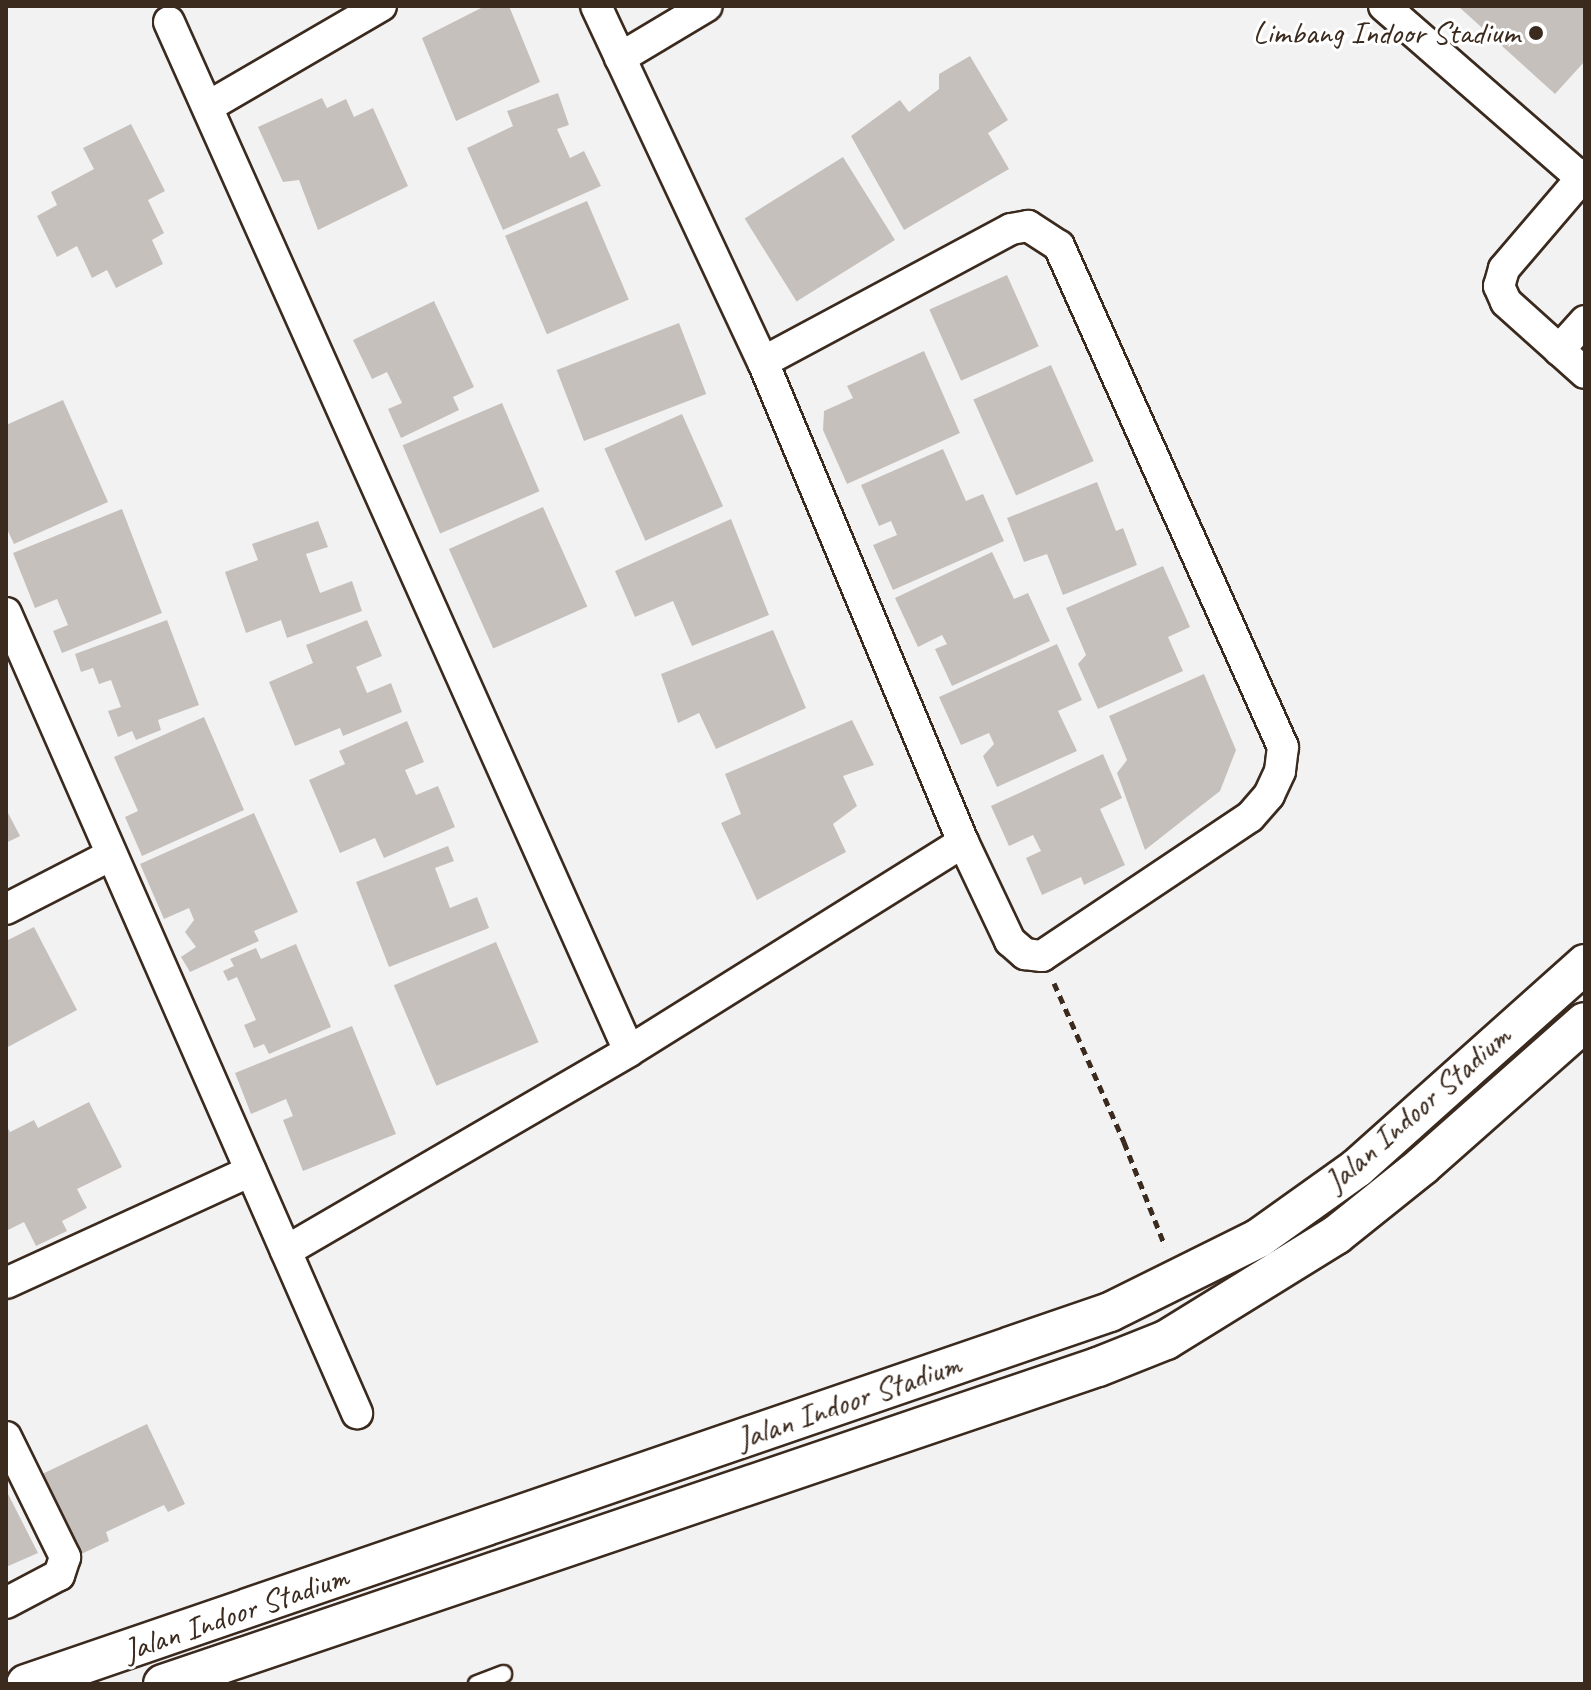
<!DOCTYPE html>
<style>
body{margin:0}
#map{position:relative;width:1591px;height:1690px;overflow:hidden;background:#f3f2f2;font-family:Caveat,sans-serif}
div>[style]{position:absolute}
.building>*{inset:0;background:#c6c0bd;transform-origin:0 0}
.path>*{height:5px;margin-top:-2.5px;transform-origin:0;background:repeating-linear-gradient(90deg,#3b2a1e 0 8px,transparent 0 14px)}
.roads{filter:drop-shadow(2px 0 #3b2a1e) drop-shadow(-2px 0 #3b2a1e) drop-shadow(0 2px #3b2a1e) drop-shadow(0 -2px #3b2a1e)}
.service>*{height:16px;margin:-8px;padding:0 8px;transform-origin:8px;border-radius:8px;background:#fff}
.minor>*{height:30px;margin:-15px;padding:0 15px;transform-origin:15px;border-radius:15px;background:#fff}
.tertiary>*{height:38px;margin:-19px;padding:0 19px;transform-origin:19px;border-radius:19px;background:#fff}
.dots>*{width:22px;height:22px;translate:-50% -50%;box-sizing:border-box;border:4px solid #fff;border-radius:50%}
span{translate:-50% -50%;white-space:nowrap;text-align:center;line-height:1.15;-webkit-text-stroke:6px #fff;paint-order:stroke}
.poi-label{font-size:32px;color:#3b2a1e}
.right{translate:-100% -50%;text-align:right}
.street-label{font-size:32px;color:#3b2a1e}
.frame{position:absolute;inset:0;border:8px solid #3b2a1e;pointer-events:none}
</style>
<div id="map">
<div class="building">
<i style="clip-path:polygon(485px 6px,509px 6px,540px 82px,456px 121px,422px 38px)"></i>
<i style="clip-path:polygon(1458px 6px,1585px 6px,1585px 61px,1555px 94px)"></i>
<i style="clip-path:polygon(970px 56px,1008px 120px,988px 133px,1009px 169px,904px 230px,851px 136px,900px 100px,909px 112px,939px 89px,939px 74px)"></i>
<i style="clip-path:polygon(558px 93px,569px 125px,557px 129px,570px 158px,584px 151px,601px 186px,503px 230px,467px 148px,513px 126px,507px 111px)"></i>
<i style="clip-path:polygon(322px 98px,327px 108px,346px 99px,354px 117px,373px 108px,408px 186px,318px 230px,299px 180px,283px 182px,258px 127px)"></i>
<i style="clip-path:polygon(131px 124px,165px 191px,148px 200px,164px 233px,152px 240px,163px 264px,116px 288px,107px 270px,92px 278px,77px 246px,57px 257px,37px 216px,57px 205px,51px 192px,94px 169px,83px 148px)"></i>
<i style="left:843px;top:157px;width:98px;height:116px;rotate:58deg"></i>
<i style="left:587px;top:201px;width:107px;height:89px;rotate:67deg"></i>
<i style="left:1007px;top:275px;width:78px;height:85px;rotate:66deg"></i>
<i style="clip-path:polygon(434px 301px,474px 387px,453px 397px,459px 410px,401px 438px,388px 409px,402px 403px,387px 372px,372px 379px,353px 340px)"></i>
<i style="left:679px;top:323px;width:76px;height:131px;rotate:69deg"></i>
<i style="clip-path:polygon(924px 351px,960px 433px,847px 484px,823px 430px,824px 411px,853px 398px,847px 386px)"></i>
<i style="left:1051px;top:365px;width:105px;height:85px;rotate:66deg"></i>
<i style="clip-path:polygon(63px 400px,108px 502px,14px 544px,6px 527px,6px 425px)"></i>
<i style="left:502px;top:403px;width:96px;height:108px;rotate:67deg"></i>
<i style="left:682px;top:414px;width:101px;height:85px;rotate:66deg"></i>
<i style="clip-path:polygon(943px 449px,966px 501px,983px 494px,1004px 541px,893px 590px,873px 545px,897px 535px,891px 521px,879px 526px,861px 485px)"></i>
<i style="clip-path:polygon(1097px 482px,1116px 531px,1123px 528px,1137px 565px,1063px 595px,1047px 554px,1024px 562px,1007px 518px)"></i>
<i style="left:543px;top:507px;width:109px;height:103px;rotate:66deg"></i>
<i style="clip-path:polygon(122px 509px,162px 613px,62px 653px,53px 631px,68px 625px,57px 599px,35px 608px,13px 553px)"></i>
<i style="clip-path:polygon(731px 519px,769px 615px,692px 646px,673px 601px,635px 617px,615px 571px)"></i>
<i style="clip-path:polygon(318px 521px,328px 547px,306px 554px,320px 593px,352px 581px,362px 611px,287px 638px,281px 620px,246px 633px,225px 572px,258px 560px,252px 544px)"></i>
<i style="clip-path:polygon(992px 552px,1014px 599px,1028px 593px,1050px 641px,952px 686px,935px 649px,947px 644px,942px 635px,918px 647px,895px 598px)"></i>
<i style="clip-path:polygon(1163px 566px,1190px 627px,1168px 637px,1183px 671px,1098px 709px,1078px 664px,1086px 655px,1066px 608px)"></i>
<i style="clip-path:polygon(167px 620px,199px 705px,158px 720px,161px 730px,136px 740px,132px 731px,118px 737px,108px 711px,121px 707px,111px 680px,99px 684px,93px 668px,81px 672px,75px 654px)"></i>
<i style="clip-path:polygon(367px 620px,382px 656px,356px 667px,367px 693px,391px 683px,402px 712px,343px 736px,340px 728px,295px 746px,269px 682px,313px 663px,306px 645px)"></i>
<i style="clip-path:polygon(773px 630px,806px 708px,716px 749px,699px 713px,678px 723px,661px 674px)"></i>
<i style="clip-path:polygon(1057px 644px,1082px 700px,1058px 711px,1077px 751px,997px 787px,983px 756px,994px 744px,989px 733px,961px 745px,939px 697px)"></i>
<i style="clip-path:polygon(1204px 674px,1236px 750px,1220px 791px,1145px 850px,1117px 773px,1127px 760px,1109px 716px)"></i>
<i style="clip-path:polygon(204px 717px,244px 810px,142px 856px,125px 817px,138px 811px,114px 757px)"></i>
<i style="clip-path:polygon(852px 720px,874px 765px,843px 776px,857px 806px,833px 824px,846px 852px,757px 900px,721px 823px,741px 814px,725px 774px)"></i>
<i style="clip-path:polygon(407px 721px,424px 762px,405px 770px,416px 795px,438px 786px,455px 827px,384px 858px,375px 838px,340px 853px,309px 780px,345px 764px,339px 751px)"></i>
<i style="clip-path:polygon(1103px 754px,1122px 798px,1100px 809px,1125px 865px,1084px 885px,1081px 877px,1042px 895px,1026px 858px,1041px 851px,1033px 835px,1009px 846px,991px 806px)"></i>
<i style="clip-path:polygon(6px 809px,20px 836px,6px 843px)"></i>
<i style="clip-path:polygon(254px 813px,298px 912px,254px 931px,259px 941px,190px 972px,181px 957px,196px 947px,185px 932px,194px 920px,189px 908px,164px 919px,140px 864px)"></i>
<i style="clip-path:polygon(448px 846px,454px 861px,435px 868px,450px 908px,477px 897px,489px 928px,389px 967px,356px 882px)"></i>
<i style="clip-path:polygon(34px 927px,77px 1010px,6px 1048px,6px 941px)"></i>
<i style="left:496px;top:942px;width:109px;height:111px;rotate:67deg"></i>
<i style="clip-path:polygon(296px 944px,331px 1027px,269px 1054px,264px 1044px,254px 1048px,244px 1025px,256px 1020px,237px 977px,228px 981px,223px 971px,234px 966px,230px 959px,256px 948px,261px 959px)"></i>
<i style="clip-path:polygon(352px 1026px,396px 1134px,303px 1171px,283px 1120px,293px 1116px,286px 1099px,251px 1114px,235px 1073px)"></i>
<i style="clip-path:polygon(89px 1102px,122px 1167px,77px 1189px,87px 1208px,62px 1221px,67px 1231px,36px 1246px,24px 1222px,6px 1231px,6px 1125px,10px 1132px,34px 1120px,38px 1128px)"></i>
<i style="clip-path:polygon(147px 1424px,185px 1504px,168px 1512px,164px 1505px,106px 1532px,109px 1541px,77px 1556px,40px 1475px)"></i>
<i style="clip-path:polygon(6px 1490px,38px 1553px,6px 1567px)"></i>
</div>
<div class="path">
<i style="left:1054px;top:983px;width:174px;rotate:66.2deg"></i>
<i style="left:1124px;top:1142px;width:112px;rotate:68.5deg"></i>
</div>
<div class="roads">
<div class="service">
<i style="left:477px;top:1684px;width:28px;rotate:-21deg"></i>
</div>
<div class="minor">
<i style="left:596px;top:6px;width:393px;rotate:64.9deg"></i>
<i style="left:763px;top:362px;width:520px;rotate:67.38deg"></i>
<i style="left:963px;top:842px;width:110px;rotate:64.6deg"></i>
<i style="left:1010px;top:941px;width:20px;rotate:41deg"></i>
<i style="left:1025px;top:954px;width:17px;rotate:7deg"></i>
<i style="left:1042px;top:956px;width:250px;rotate:-33.8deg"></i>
<i style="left:1250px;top:817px;width:29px;rotate:-49deg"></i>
<i style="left:1269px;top:795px;width:26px;rotate:-65deg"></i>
<i style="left:1280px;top:771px;width:24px;rotate:-83deg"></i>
<i style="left:1283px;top:747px;width:549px;rotate:-114.09deg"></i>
<i style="left:1059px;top:246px;width:37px;rotate:-147deg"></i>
<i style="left:1028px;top:226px;width:17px;rotate:170deg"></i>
<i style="left:1011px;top:229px;width:281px;rotate:151.8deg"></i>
<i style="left:1384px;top:6px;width:262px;rotate:41.1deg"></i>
<i style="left:169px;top:22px;width:1127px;rotate:65.91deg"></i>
<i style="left:620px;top:58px;width:101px;rotate:-30.9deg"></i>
<i style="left:209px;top:106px;width:199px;rotate:-30.2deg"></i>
<i style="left:1585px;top:174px;width:125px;rotate:130.5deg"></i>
<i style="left:1504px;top:269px;width:18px;rotate:106deg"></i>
<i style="left:1499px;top:286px;width:17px;rotate:66deg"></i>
<i style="left:1506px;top:302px;width:106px;rotate:41.9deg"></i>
<i style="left:1559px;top:350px;width:39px;rotate:-48deg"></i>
<i style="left:6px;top:613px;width:874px;rotate:66.31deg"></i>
<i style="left:6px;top:909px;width:118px;rotate:-27.2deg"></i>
<i style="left:286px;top:1251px;width:397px;rotate:-30.2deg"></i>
<i style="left:629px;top:1051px;width:394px;rotate:-32deg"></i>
<i style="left:6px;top:1283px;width:269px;rotate:-24.6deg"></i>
<i style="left:6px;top:1437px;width:134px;rotate:63.8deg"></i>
<i style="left:65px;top:1557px;width:19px;rotate:108deg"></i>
<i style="left:59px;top:1575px;width:60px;rotate:152.2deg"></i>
</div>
<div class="tertiary">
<i style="left:26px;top:1684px;width:1146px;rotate:-18.94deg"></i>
<i style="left:1110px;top:1312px;width:166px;rotate:-26.4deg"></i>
<i style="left:1259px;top:1238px;width:120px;rotate:-35.5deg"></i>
<i style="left:1357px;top:1168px;width:306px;rotate:-41.8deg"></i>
<i style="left:163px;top:1684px;width:987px;rotate:-18.73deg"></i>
<i style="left:1098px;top:1367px;width:73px;rotate:-21.7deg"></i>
<i style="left:1166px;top:1340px;width:200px;rotate:-31.7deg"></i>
<i style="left:1336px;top:1235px;width:110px;rotate:-38.7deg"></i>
<i style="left:1422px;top:1166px;width:217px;rotate:-41.5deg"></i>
</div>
</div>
<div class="dots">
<i style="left:1536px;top:33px;background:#3b2a1e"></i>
</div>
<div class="poi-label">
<span class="right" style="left:1520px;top:33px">Limbang Indoor Stadium</span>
</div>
<div class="street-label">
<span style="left:1418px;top:1109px;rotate:-41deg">Jalan Indoor Stadium</span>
<span style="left:849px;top:1402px;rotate:-19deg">Jalan Indoor Stadium</span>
<span style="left:236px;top:1614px;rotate:-19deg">Jalan Indoor Stadium</span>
</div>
<div class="frame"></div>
</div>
